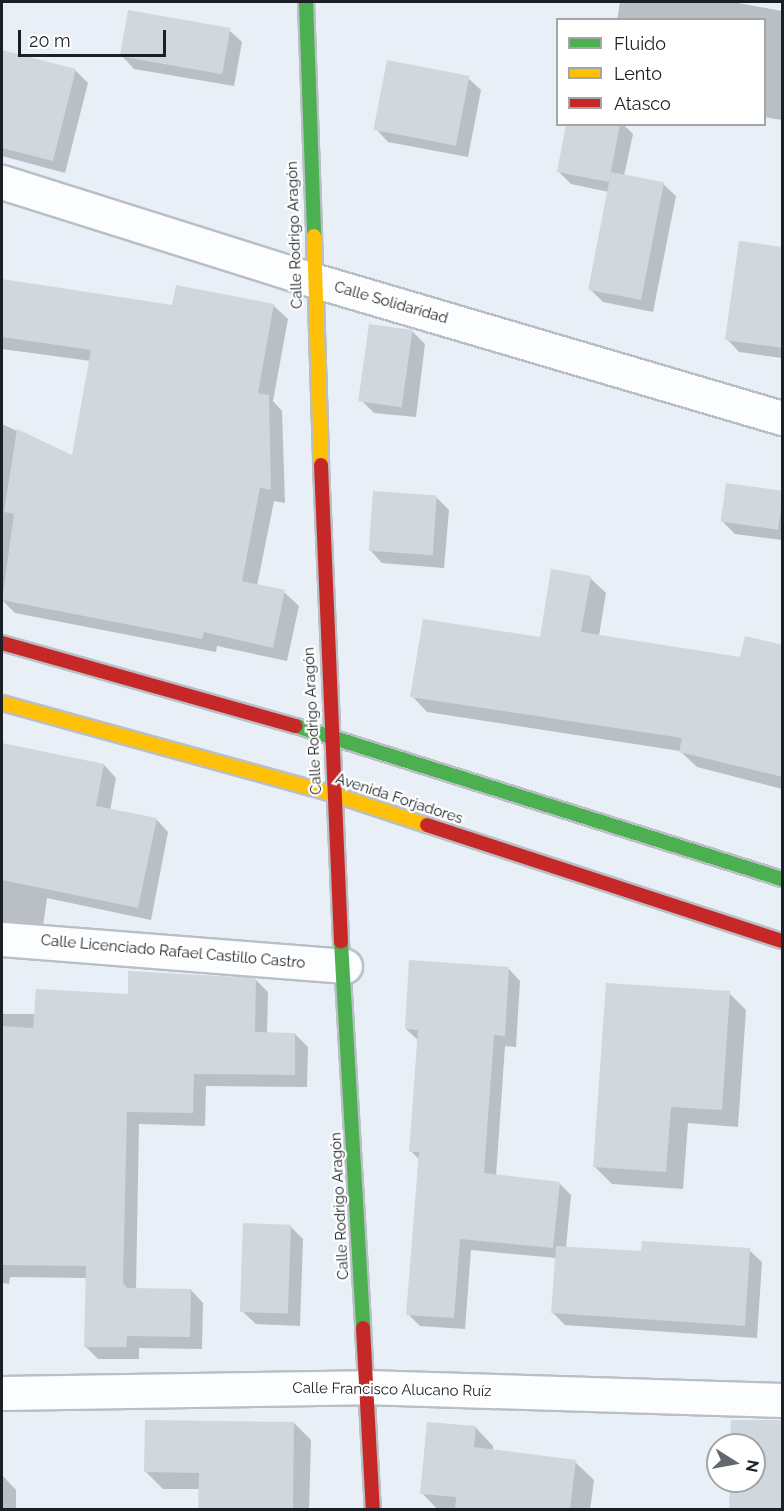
<!DOCTYPE html>
<meta charset="utf-8">
<style>
body{margin:0}
#map{position:relative;width:784px;height:1511px;overflow:hidden;background:#e8eff6;font-family:Raleway,sans-serif}
div>[style]{position:absolute}
.shadow>*{inset:0;background:#0003}
.building>*{inset:0;background:#d0d7dd;transform-origin:0 0}
.roads{filter:drop-shadow(2px 0 #b9bfc5) drop-shadow(-2px 0 #b9bfc5) drop-shadow(0 2px #b9bfc5) drop-shadow(0 -2px #b9bfc5)}
.street>*{height:33px;margin:-16.5px;padding:0 16.5px;transform-origin:16.5px;border-radius:16.5px;background:#fcfdfe}
.fast>*{height:14px;margin:-7px;padding:0 7px;transform-origin:7px;border-radius:7px;background:#4caf50}
.slow>*{height:14px;margin:-7px;padding:0 7px;transform-origin:7px;border-radius:7px;background:#ffc107}
.jam>*{height:14px;margin:-7px;padding:0 7px;transform-origin:7px;border-radius:7px;background:#c62828}
span{translate:-50% -50%;white-space:nowrap;text-align:center;line-height:1.15;-webkit-text-stroke:4.5px #fff;paint-order:stroke}
.street-label{font-size:15px;color:#1a2025}
.frame{position:absolute;inset:0;border:3px solid #1a2025;pointer-events:none}
.legend{position:absolute;left:556px;top:18px;width:210px;height:108px;box-sizing:border-box;background:#fff;border:2px solid #a3a6a8;margin:0;padding:8px 10px;list-style:none;font-size:18px;color:#1a2025}
.legend li{display:flex;align-items:center;gap:12px;height:30px}
.legend b{width:30px;border:2px solid #a3a6a8}
.north{position:absolute;left:706px;top:1433px;width:60px;height:60px;box-sizing:border-box;background:#fff;border:2px solid #a3a6a8;border-radius:50%;rotate:101deg;font-size:16px;font-weight:700;line-height:24px;text-align:center;color:#1a2025}
.north::after{content:'';display:block;margin:auto;width:21px;height:27px;background:#62686e;clip-path:polygon(50% 0,100% 100%,50% 72%,0 100%)}
.scale{position:absolute;left:18px;top:30px;width:148px;height:27px;box-sizing:border-box;border:3px solid #1a2025;border-top:0;padding-left:8px;font-size:18px;line-height:21px;white-space:nowrap;color:#1a2025;-webkit-text-stroke:4px #fff;paint-order:stroke}
</style>
<div id="map">
<div class="shadow">
<i style="clip-path:polygon(620px 2px,733px 2px,782px 11px,782px 120px,764px 117px,764px 20px,617px 20px)"></i>
<i style="clip-path:polygon(229px 30px,242px 42px,234px 86px,134px 69px,122px 56px)"></i>
<i style="clip-path:polygon(4px 52px,75px 70px,88px 83px,65px 173px,2px 156px)"></i>
<i style="clip-path:polygon(468px 78px,481px 90px,468px 157px,388px 142px,376px 129px)"></i>
<i style="clip-path:polygon(568px 124px,623px 124px,633px 134px,624px 176px,663px 184px,676px 196px,653px 312px,603px 302px,590px 289px,609px 192px,571px 184px,559px 172px)"></i>
<i style="clip-path:polygon(782px 248px,782px 358px,739px 352px,727px 339px)"></i>
<i style="clip-path:polygon(2px 281px,173px 307px,273px 305px,288px 319px,273px 401px,282px 411px,285px 503px,274px 501px,257px 586px,284px 592px,299px 606px,287px 661px,217px 646px,216px 652px,15px 613px,2px 600px,2px 424px,73px 457px,91px 361px,2px 349px)"></i>
<i style="clip-path:polygon(412px 331px,425px 344px,416px 417px,374px 413px,361px 400px)"></i>
<i style="clip-path:polygon(782px 493px,782px 540px,735px 534px,722px 521px)"></i>
<i style="clip-path:polygon(437px 498px,449px 510px,444px 568px,382px 563px,370px 550px)"></i>
<i style="clip-path:polygon(590px 578px,606px 593px,599px 636px,741px 659px,782px 647px,782px 789px,697px 767px,680px 751px,427px 712px,412px 696px,541px 639px)"></i>
<i style="clip-path:polygon(2px 745px,104px 765px,116px 778px,110px 811px,156px 819px,168px 832px,151px 920px,47px 898px,42px 934px,2px 930px)"></i>
<i style="clip-path:polygon(508px 968px,520px 981px,516px 1047px,505px 1046px,496px 1176px,559px 1183px,571px 1195px,566px 1248px,643px 1253px,749px 1250px,762px 1262px,757px 1338px,565px 1325px,553px 1313px,556px 1258px,471px 1250px,465px 1329px,420px 1326px,408px 1314px,420px 1160px,411px 1151px,419px 1041px,406px 1029px)"></i>
<i style="clip-path:polygon(255px 979px,268px 992px,267px 1034px,295px 1034px,308px 1047px,307px 1087px,206px 1086px,205px 1126px,139px 1124px,136px 1289px,191px 1290px,203px 1303px,202px 1349px,139px 1348px,139px 1359px,98px 1359px,85px 1346px,87px 1278px,10px 1277px,9px 1284px,2px 1283px,2px 1014px,35px 1014px,130px 995px)"></i>
<i style="clip-path:polygon(729px 993px,746px 1010px,738px 1127px,688px 1123px,683px 1189px,612px 1184px,595px 1167px)"></i>
<i style="clip-path:polygon(290px 1226px,303px 1239px,300px 1326px,256px 1324px,243px 1312px)"></i>
<i style="clip-path:polygon(782px 1422px,782px 1510px,731px 1510px,731px 1481px,754px 1481px,754px 1445px,732px 1445px)"></i>
<i style="clip-path:polygon(294px 1423px,311px 1440px,309px 1510px,200px 1510px,200px 1489px,163px 1489px,145px 1471px)"></i>
<i style="clip-path:polygon(475px 1427px,493px 1446px,493px 1451px,575px 1462px,594px 1480px,590px 1510px,438px 1510px,422px 1493px)"></i>
<i style="clip-path:polygon(2px 1475px,16px 1490px,16px 1510px,2px 1510px)"></i>
</div>
<div class="building">
<i style="left:128px;top:10px;width:104px;height:47px;rotate:10deg"></i>
<i style="clip-path:polygon(2px 50px,76px 69px,53px 161px,2px 148px)"></i>
<i style="left:387px;top:60px;width:84px;height:71px;rotate:11deg"></i>
<i style="clip-path:polygon(566px 124px,620px 124px,609px 182px,557px 172px)"></i>
<i style="left:611px;top:172px;width:54px;height:120px;rotate:11deg"></i>
<i style="clip-path:polygon(739px 241px,783px 247px,783px 348px,725px 340px)"></i>
<i style="clip-path:polygon(2px 279px,172px 305px,176px 285px,274px 304px,258px 393px,269px 395px,271px 490px,260px 488px,242px 581px,285px 590px,273px 648px,204px 632px,202px 639px,2px 600px,14px 514px,4px 512px,17px 429px,72px 455px,91px 350px,2px 337px)"></i>
<i style="left:369px;top:324px;width:44px;height:78px;rotate:8deg"></i>
<i style="left:726px;top:483px;width:58px;height:39px;rotate:8deg"></i>
<i style="left:373px;top:491px;width:64px;height:60px;rotate:4deg"></i>
<i style="clip-path:polygon(551px 569px,591px 576px,581px 632px,740px 657px,745px 636px,783px 645px,783px 777px,679px 752px,682px 738px,410px 697px,423px 619px,540px 637px)"></i>
<i style="clip-path:polygon(2px 743px,104px 764px,96px 806px,157px 818px,138px 908px,2px 880px)"></i>
<i style="clip-path:polygon(409px 960px,509px 967px,505px 1036px,494px 1035px,484px 1173px,560px 1182px,553px 1248px,460px 1239px,454px 1318px,406px 1315px,419px 1152px,409px 1152px,418px 1030px,405px 1029px)"></i>
<i style="clip-path:polygon(128px 971px,256px 978px,255px 1032px,295px 1033px,295px 1075px,194px 1074px,193px 1113px,127px 1112px,123px 1283px,127px 1288px,191px 1289px,190px 1337px,127px 1336px,126px 1347px,84px 1347px,86px 1266px,2px 1265px,2px 1026px,33px 1028px,36px 989px,128px 994px)"></i>
<i style="clip-path:polygon(606px 983px,730px 991px,722px 1110px,671px 1107px,666px 1172px,593px 1167px)"></i>
<i style="left:243px;top:1223px;width:48px;height:89px;rotate:2deg"></i>
<i style="clip-path:polygon(642px 1241px,750px 1248px,745px 1326px,551px 1313px,556px 1246px,641px 1251px)"></i>
<i style="clip-path:polygon(145px 1420px,294px 1422px,293px 1509px,198px 1509px,199px 1473px,144px 1472px)"></i>
<i style="clip-path:polygon(731px 1420px,783px 1420px,783px 1509px,729px 1509px,730px 1481px,754px 1481px,754px 1445px,730px 1445px)"></i>
<i style="clip-path:polygon(427px 1422px,476px 1426px,474px 1447px,576px 1460px,570px 1509px,455px 1509px,456px 1497px,420px 1494px)"></i>
</div>
<div class="roads">
<div class="street">
<i style="left:2px;top:182px;width:326px;rotate:17.5deg"></i>
<i style="left:313px;top:280px;width:489px;rotate:16.4deg"></i>
<i style="left:2px;top:939px;width:344px;rotate:4.5deg"></i>
<i style="left:2px;top:1393px;width:363px;rotate:-0.9deg"></i>
<i style="left:365px;top:1387px;width:417px;rotate:1.8deg"></i>
</div>
<div class="fast">
<i style="left:306px;top:2px;width:234px;rotate:88deg"></i>
<i style="left:296px;top:726px;width:510px;rotate:17.47deg"></i>
<i style="left:341px;top:942px;width:387px;rotate:86.7deg"></i>
</div>
<div class="slow">
<i style="left:314px;top:236px;width:229px;rotate:88.2deg"></i>
<i style="left:2px;top:703px;width:343px;rotate:15.4deg"></i>
<i style="left:333px;top:794px;width:99px;rotate:18.3deg"></i>
</div>
<div class="jam">
<i style="left:321px;top:465px;width:477px;rotate:87.6deg"></i>
<i style="left:2px;top:643px;width:305px;rotate:15.8deg"></i>
<i style="left:427px;top:825px;width:373px;rotate:18.1deg"></i>
<i style="left:363px;top:1328px;width:182px;rotate:86.9deg"></i>
</div>
</div>
<div class="street-label">
<span style="left:295px;top:235px;rotate:-92deg">Calle Rodrigo Aragón</span>
<span style="left:391px;top:303px;rotate:16deg">Calle Solidaridad</span>
<span style="left:313px;top:721px;rotate:-93deg">Calle Rodrigo Aragón</span>
<span style="left:399px;top:799px;rotate:18deg">Avenida Forjadores</span>
<span style="left:173px;top:952px;rotate:5deg">Calle Licenciado Rafael Castillo Castro</span>
<span style="left:340px;top:1206px;rotate:-93deg">Calle Rodrigo Aragón</span>
<span style="left:392px;top:1390px;rotate:1deg">Calle Francisco Alucano Ruíz</span>
</div>
<div class="frame"></div>
<ul class="legend">
<li><b style="height:8px;background:#4caf50"></b>Fluido</li>
<li><b style="height:8px;background:#ffc107"></b>Lento</li>
<li><b style="height:8px;background:#c62828"></b>Atasco</li>
</ul>
<div class="north">N</div>
<div class="scale">20 m</div>
</div>
